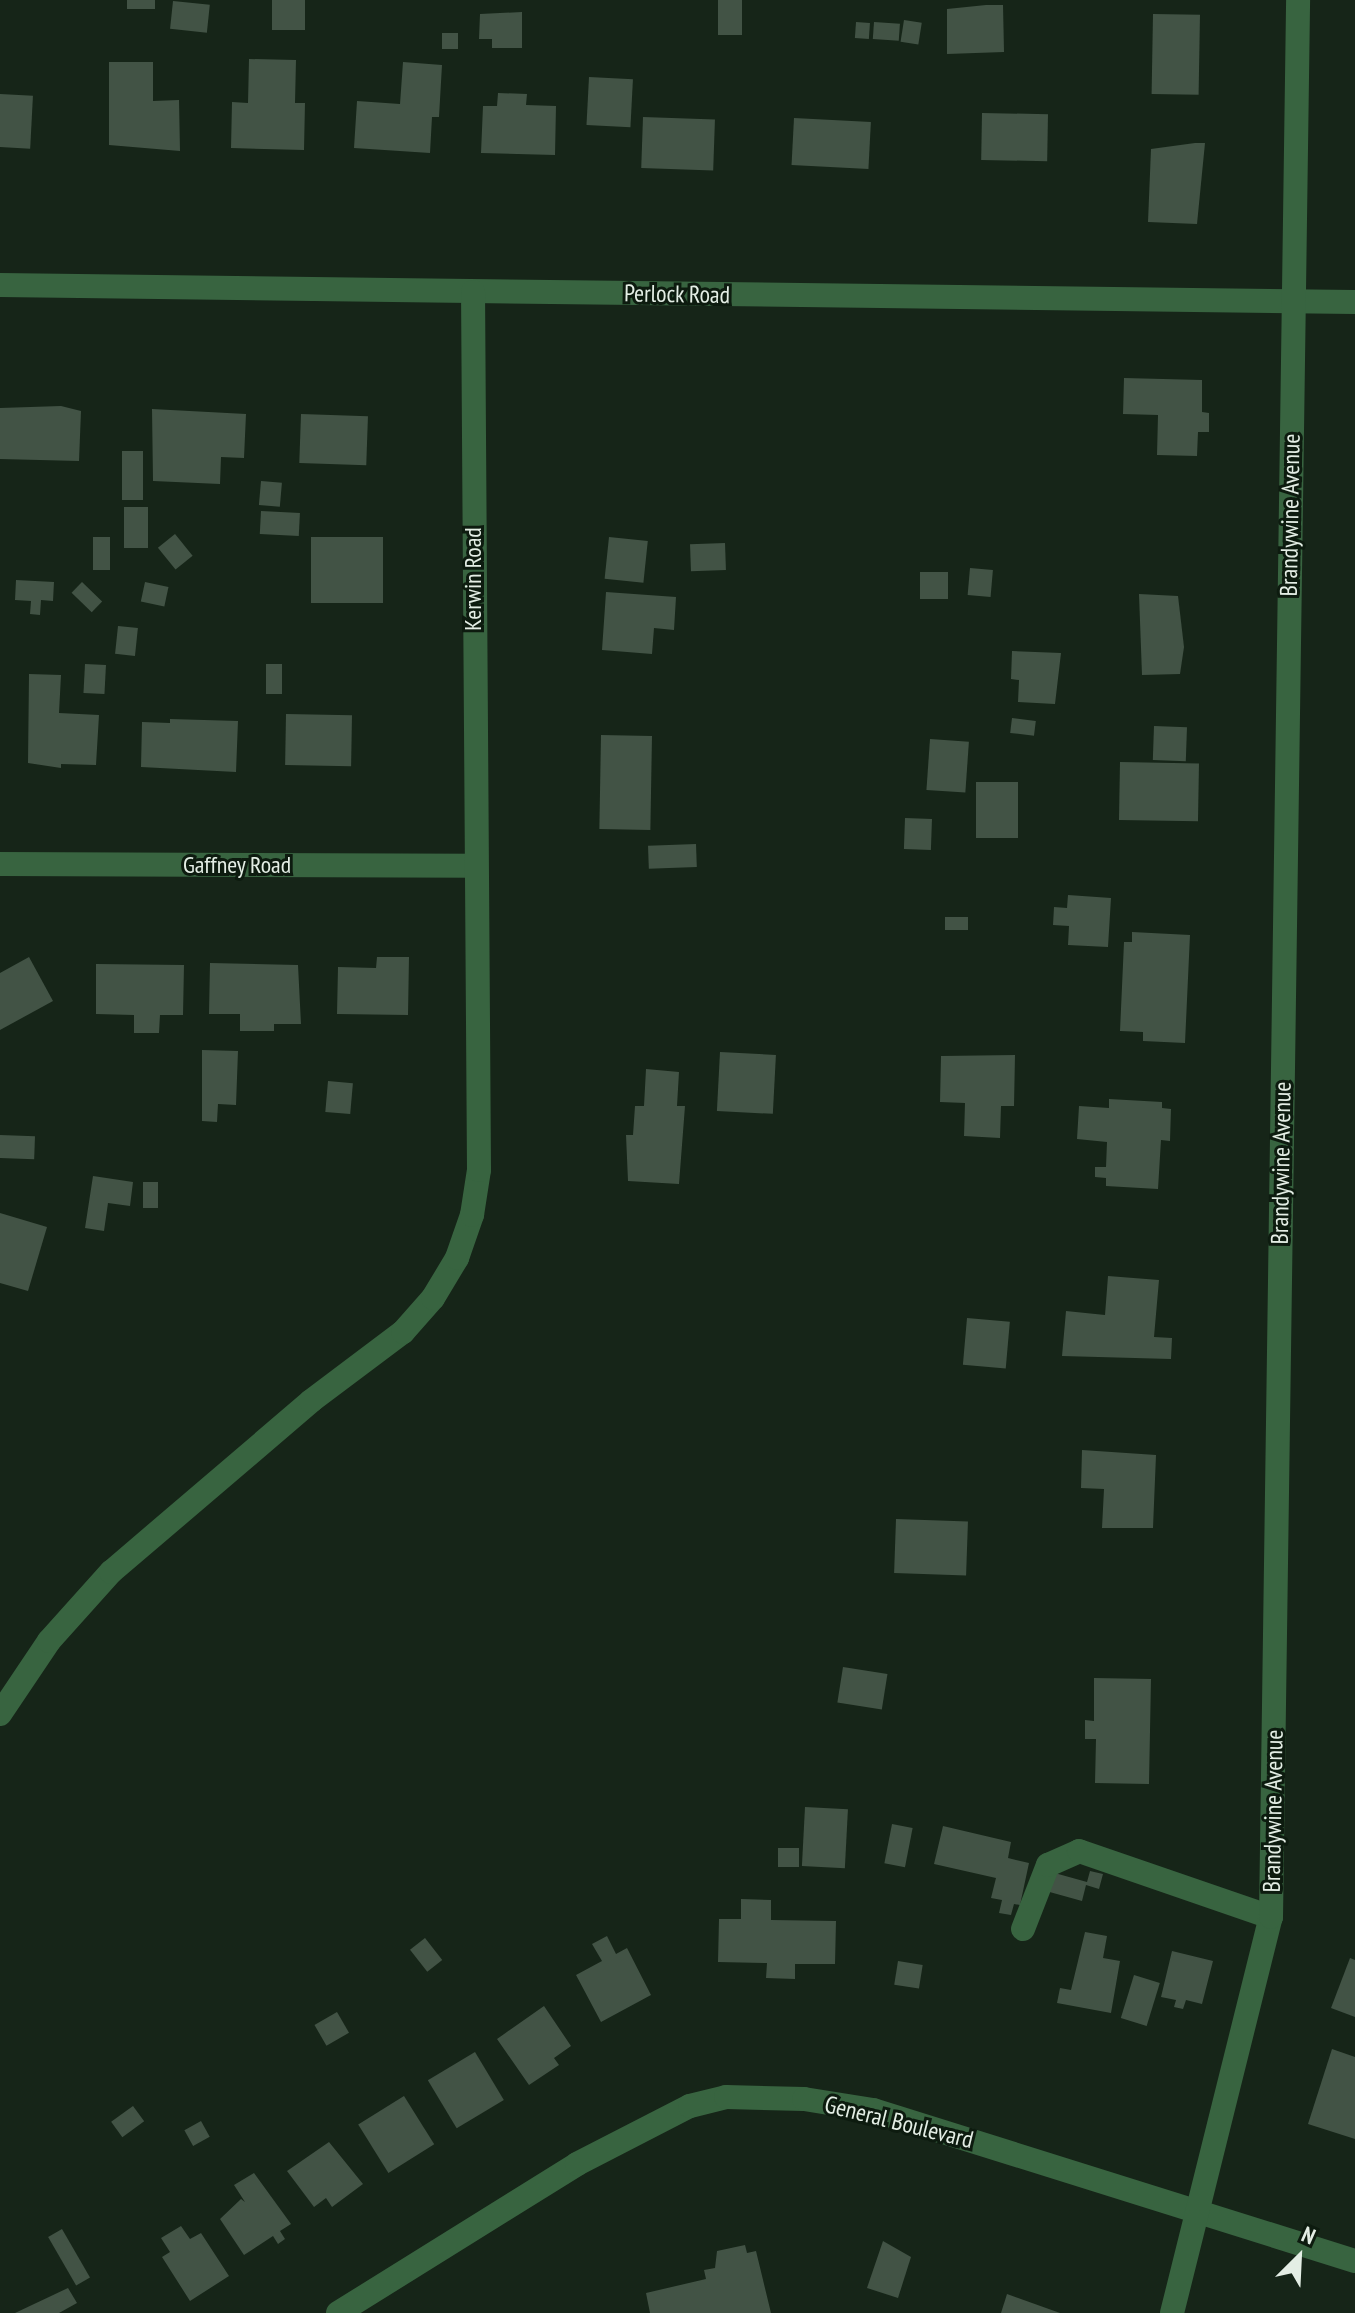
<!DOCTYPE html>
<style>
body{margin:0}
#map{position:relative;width:1355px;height:2313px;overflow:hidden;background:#162518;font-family:"PT Sans Narrow",sans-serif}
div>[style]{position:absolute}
.building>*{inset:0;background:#425345;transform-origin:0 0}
.minor>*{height:24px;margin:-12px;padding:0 12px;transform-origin:12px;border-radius:12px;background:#386440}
span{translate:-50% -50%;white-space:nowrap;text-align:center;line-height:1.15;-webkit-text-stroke:6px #0d1b0f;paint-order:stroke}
.street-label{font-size:24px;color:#e4eee5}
.north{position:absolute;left:1259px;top:2217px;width:80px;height:80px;-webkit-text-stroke:6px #0d1b0f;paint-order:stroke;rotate:24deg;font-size:22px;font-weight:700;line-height:32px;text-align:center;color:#e4eee5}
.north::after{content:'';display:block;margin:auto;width:28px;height:36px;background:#e4eee5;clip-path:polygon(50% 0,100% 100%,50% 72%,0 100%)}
</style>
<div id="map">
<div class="building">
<i style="left:127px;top:0;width:28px;height:9px"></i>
<i style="left:272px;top:0;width:33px;height:30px"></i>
<i style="left:718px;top:0;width:24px;height:35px"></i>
<i style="left:173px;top:1px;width:37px;height:28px;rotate:6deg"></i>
<i style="clip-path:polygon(986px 5px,1003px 5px,1004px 52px,947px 54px,947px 9px)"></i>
<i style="clip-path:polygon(522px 12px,522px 48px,492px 48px,492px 39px,479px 39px,480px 14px)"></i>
<i style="left:1153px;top:14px;width:47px;height:80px;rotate:1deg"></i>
<i style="left:904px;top:20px;width:18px;height:22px;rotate:9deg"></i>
<i style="left:856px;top:22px;width:14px;height:16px;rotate:4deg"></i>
<i style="left:874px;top:22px;width:26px;height:17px;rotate:4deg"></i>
<i style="left:442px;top:33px;width:16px;height:16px"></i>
<i style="clip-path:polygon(249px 59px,296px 60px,295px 103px,305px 103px,304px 150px,231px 148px,232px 102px,248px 103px)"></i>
<i style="clip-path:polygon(109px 62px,153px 62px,153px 101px,179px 100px,180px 151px,109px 145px)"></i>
<i style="clip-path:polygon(403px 62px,442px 65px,439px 117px,432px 117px,430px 153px,354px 148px,357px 101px,400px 104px)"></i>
<i style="left:589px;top:77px;width:44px;height:48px;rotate:3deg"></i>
<i style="clip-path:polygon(498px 93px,527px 94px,526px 105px,556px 106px,555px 155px,481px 153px,483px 106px,497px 106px)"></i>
<i style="left:0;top:94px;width:33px;height:53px;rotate:3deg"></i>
<i style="left:982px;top:113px;width:66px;height:47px;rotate:1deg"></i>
<i style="left:643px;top:117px;width:72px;height:51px;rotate:2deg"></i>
<i style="left:794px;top:118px;width:77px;height:47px;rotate:3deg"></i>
<i style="clip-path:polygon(1195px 143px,1205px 143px,1197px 224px,1148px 222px,1151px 149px)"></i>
<i style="clip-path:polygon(1124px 378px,1202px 380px,1202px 412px,1209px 413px,1209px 432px,1198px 432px,1197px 456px,1157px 455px,1158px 415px,1123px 414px)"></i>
<i style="clip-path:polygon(61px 406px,81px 411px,79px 461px,0 459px,0 408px)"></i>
<i style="clip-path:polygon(152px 409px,246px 414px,244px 458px,221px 457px,220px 484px,153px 481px)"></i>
<i style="left:301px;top:414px;width:67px;height:49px;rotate:2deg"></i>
<i style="left:122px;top:451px;width:21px;height:49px"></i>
<i style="left:261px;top:481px;width:21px;height:24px;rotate:5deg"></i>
<i style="left:124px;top:507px;width:24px;height:41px"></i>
<i style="left:261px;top:511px;width:39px;height:23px;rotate:3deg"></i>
<i style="left:175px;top:534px;width:28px;height:22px;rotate:51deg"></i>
<i style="left:93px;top:537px;width:17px;height:33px"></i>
<i style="left:311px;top:537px;width:72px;height:66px"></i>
<i style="left:609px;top:537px;width:39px;height:42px;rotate:6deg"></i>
<i style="left:725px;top:543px;width:27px;height:35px;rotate:88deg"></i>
<i style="left:970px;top:568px;width:23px;height:27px;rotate:5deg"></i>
<i style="left:920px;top:572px;width:28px;height:27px"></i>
<i style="clip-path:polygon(16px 580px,54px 582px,53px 601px,41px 600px,40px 615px,30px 614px,31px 601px,15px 600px)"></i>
<i style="left:82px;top:582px;width:28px;height:15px;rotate:44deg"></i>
<i style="left:145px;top:582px;width:24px;height:20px;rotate:12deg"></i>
<i style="clip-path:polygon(606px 592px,676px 597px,674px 630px,654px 628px,652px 654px,602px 650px)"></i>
<i style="clip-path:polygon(1139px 594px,1178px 596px,1184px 647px,1180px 674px,1142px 675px)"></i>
<i style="left:118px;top:626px;width:20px;height:28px;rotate:6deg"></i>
<i style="clip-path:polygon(1012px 651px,1061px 653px,1055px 704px,1018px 702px,1019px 680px,1011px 679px)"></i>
<i style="left:85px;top:664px;width:21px;height:29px;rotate:3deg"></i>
<i style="left:266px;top:664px;width:16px;height:30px"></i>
<i style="clip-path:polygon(29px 674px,61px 675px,59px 713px,99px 715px,96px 765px,61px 764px,61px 768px,28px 763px)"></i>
<i style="left:286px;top:714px;width:66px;height:51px;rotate:1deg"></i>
<i style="left:1012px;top:718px;width:24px;height:15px;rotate:7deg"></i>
<i style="clip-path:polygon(170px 719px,238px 721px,236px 772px,141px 767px,142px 722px,170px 723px)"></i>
<i style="left:1154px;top:726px;width:33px;height:34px;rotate:2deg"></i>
<i style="left:601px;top:735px;width:51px;height:94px;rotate:1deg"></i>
<i style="left:930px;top:739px;width:39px;height:51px;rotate:4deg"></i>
<i style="left:1120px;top:762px;width:79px;height:58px;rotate:1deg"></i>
<i style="left:976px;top:782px;width:42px;height:56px"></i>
<i style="left:905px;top:818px;width:27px;height:31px;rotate:2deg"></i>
<i style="left:696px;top:844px;width:23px;height:48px;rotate:88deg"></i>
<i style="clip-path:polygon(1068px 895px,1111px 898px,1108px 947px,1068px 945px,1069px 926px,1053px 925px,1054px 907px,1067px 908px)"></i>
<i style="left:945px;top:917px;width:23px;height:13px"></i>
<i style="clip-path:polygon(1132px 932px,1190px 935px,1185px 1043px,1143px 1041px,1143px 1032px,1120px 1031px,1124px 942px,1132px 942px)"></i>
<i style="clip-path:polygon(29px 957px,53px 1001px,0 1030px,0 973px)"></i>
<i style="clip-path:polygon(377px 957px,409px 957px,408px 1015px,337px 1014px,338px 967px,376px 968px)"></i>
<i style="clip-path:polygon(210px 963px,298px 965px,301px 1024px,274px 1024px,274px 1031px,240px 1031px,240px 1014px,209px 1014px)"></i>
<i style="clip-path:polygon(96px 964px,184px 965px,183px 1015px,160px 1015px,159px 1033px,134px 1033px,134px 1015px,96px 1014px)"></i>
<i style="clip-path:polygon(202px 1050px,238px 1051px,236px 1105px,218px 1104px,217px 1122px,202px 1121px)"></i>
<i style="left:720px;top:1052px;width:56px;height:59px;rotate:3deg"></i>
<i style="clip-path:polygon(1015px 1055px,1014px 1106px,1001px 1106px,1000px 1138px,964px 1136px,965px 1103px,940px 1102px,941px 1056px)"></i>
<i style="clip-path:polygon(646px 1069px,679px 1072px,677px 1106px,685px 1106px,679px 1184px,628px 1181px,626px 1135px,633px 1135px,635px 1106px,644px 1106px)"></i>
<i style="left:328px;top:1081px;width:25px;height:31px;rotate:5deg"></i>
<i style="clip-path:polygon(1109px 1099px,1162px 1102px,1162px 1108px,1171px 1109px,1170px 1141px,1161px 1140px,1158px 1189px,1106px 1186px,1106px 1178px,1095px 1177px,1095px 1167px,1106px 1167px,1107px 1142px,1077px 1139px,1079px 1106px,1109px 1108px)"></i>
<i style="left:0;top:1135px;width:35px;height:23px;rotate:2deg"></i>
<i style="clip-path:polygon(93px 1176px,133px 1182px,130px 1206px,108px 1203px,104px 1231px,85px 1228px)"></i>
<i style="left:143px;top:1182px;width:15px;height:26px"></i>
<i style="clip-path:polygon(0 1213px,47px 1227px,28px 1291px,0 1283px)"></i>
<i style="clip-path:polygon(1108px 1276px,1159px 1280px,1154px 1337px,1172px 1338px,1171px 1359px,1062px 1356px,1066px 1311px,1105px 1315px)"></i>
<i style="left:967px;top:1318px;width:43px;height:47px;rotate:5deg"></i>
<i style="clip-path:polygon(1082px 1450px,1156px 1455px,1153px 1528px,1102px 1528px,1104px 1489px,1081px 1488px)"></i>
<i style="left:896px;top:1519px;width:72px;height:54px;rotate:2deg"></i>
<i style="left:843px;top:1667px;width:45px;height:36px;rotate:9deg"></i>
<i style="clip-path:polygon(1094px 1678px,1151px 1679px,1149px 1784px,1095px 1783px,1096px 1739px,1085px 1739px,1085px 1720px,1094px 1721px)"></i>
<i style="left:805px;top:1807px;width:43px;height:59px;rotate:3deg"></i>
<i style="left:892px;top:1824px;width:21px;height:40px;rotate:11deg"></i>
<i style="clip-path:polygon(943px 1826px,1011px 1842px,1008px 1858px,1029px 1863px,1020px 1905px,1014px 1904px,1011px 1915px,999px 1913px,1002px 1900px,991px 1898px,996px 1878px,934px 1864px)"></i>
<i style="left:778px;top:1848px;width:21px;height:19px"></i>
<i style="clip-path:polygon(1090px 1871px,1103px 1874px,1099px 1889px,1086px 1885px,1082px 1901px,1046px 1891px,1051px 1872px,1087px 1882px)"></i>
<i style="clip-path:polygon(741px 1899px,771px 1900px,771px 1920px,836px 1921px,835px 1964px,795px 1964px,795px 1979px,766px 1978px,767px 1963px,718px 1962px,719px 1919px,741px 1919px)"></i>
<i style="clip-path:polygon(1085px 1932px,1107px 1936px,1103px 1958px,1120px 1961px,1111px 2013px,1057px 2003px,1060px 1988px,1071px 1990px)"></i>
<i style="clip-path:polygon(607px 1936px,616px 1954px,627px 1948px,651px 1995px,601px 2022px,576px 1975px,602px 1961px,592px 1944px)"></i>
<i style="left:425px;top:1938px;width:28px;height:19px;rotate:52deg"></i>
<i style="clip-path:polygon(1172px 1951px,1213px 1961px,1202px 2004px,1186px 2000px,1183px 2009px,1174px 2007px,1176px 2000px,1161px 1997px)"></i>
<i style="clip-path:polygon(1350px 1958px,1355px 1960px,1355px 2017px,1331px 2008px)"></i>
<i style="left:898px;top:1961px;width:25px;height:24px;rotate:9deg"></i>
<i style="left:1134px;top:1975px;width:27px;height:45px;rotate:17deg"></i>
<i style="clip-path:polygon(544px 2006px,571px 2046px,554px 2058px,559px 2065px,529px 2085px,497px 2039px)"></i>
<i style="left:337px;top:2012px;width:24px;height:26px;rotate:60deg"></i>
<i style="clip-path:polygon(1332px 2049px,1355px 2057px,1355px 2139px,1308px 2124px)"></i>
<i style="left:475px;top:2052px;width:56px;height:55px;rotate:59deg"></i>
<i style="left:404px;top:2096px;width:57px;height:54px;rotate:58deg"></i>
<i style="left:133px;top:2106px;width:19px;height:27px;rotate:54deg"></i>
<i style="left:201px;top:2121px;width:18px;height:19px;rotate:61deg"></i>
<i style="clip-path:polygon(329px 2142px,363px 2184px,332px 2207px,326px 2198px,314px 2207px,287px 2171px)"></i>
<i style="clip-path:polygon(254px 2173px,291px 2224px,280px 2231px,285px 2239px,278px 2244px,273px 2236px,244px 2255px,220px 2219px,241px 2199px,245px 2202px,234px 2185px)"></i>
<i style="clip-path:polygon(181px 2226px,190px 2239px,201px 2233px,229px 2276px,190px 2301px,162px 2257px,170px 2252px,161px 2238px)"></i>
<i style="left:62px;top:2229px;width:56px;height:16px;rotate:60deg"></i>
<i style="clip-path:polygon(883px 2241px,911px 2257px,898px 2298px,867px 2288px)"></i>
<i style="clip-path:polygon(745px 2245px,747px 2253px,756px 2251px,771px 2313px,650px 2313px,646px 2293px,706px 2279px,704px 2270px,715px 2268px,717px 2251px)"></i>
<i style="clip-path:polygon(68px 2288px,77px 2303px,59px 2313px,15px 2313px)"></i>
<i style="clip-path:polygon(1007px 2294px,1060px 2313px,1001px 2313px)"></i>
</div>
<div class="minor">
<i style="left:0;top:285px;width:1355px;rotate:0.72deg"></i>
<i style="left:0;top:864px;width:474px;rotate:0.2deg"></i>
<i style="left:0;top:1714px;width:88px;rotate:-56.1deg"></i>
<i style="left:49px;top:1641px;width:93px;rotate:-48.1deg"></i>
<i style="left:111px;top:1572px;width:263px;rotate:-40.5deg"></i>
<i style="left:311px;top:1401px;width:115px;rotate:-36.9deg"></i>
<i style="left:403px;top:1332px;width:45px;rotate:-48.6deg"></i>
<i style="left:433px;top:1298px;width:47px;rotate:-59deg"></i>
<i style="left:457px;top:1258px;width:46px;rotate:-70.8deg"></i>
<i style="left:472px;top:1215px;width:46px;rotate:-81.2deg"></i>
<i style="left:479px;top:1170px;width:878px;rotate:-90.39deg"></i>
<i style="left:1023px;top:1929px;width:69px;rotate:-68.7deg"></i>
<i style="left:1048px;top:1865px;width:34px;rotate:-24deg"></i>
<i style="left:1079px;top:1851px;width:203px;rotate:19deg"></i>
<i style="left:338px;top:2313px;width:282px;rotate:-31.9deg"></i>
<i style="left:577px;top:2164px;width:127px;rotate:-27.2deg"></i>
<i style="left:690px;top:2106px;width:37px;rotate:-14deg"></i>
<i style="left:726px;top:2097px;width:78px;rotate:1.5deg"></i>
<i style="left:804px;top:2099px;width:70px;rotate:9.1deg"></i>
<i style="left:873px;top:2110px;width:505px;rotate:17.39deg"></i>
<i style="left:1172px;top:2313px;width:408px;rotate:-76deg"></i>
<i style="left:1271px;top:1917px;width:1917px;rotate:-89.19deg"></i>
</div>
<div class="street-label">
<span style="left:677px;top:294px;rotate:1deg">Perlock Road</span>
<span style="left:1290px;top:515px;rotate:-89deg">Brandywine Avenue</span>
<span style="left:473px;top:579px;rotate:-90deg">Kerwin Road</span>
<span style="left:237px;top:865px">Gaffney Road</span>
<span style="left:1281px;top:1163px;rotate:-89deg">Brandywine Avenue</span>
<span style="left:1273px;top:1811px;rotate:-89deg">Brandywine Avenue</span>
<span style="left:899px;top:2122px;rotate:14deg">General Boulevard</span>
</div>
<div class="north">N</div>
</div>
